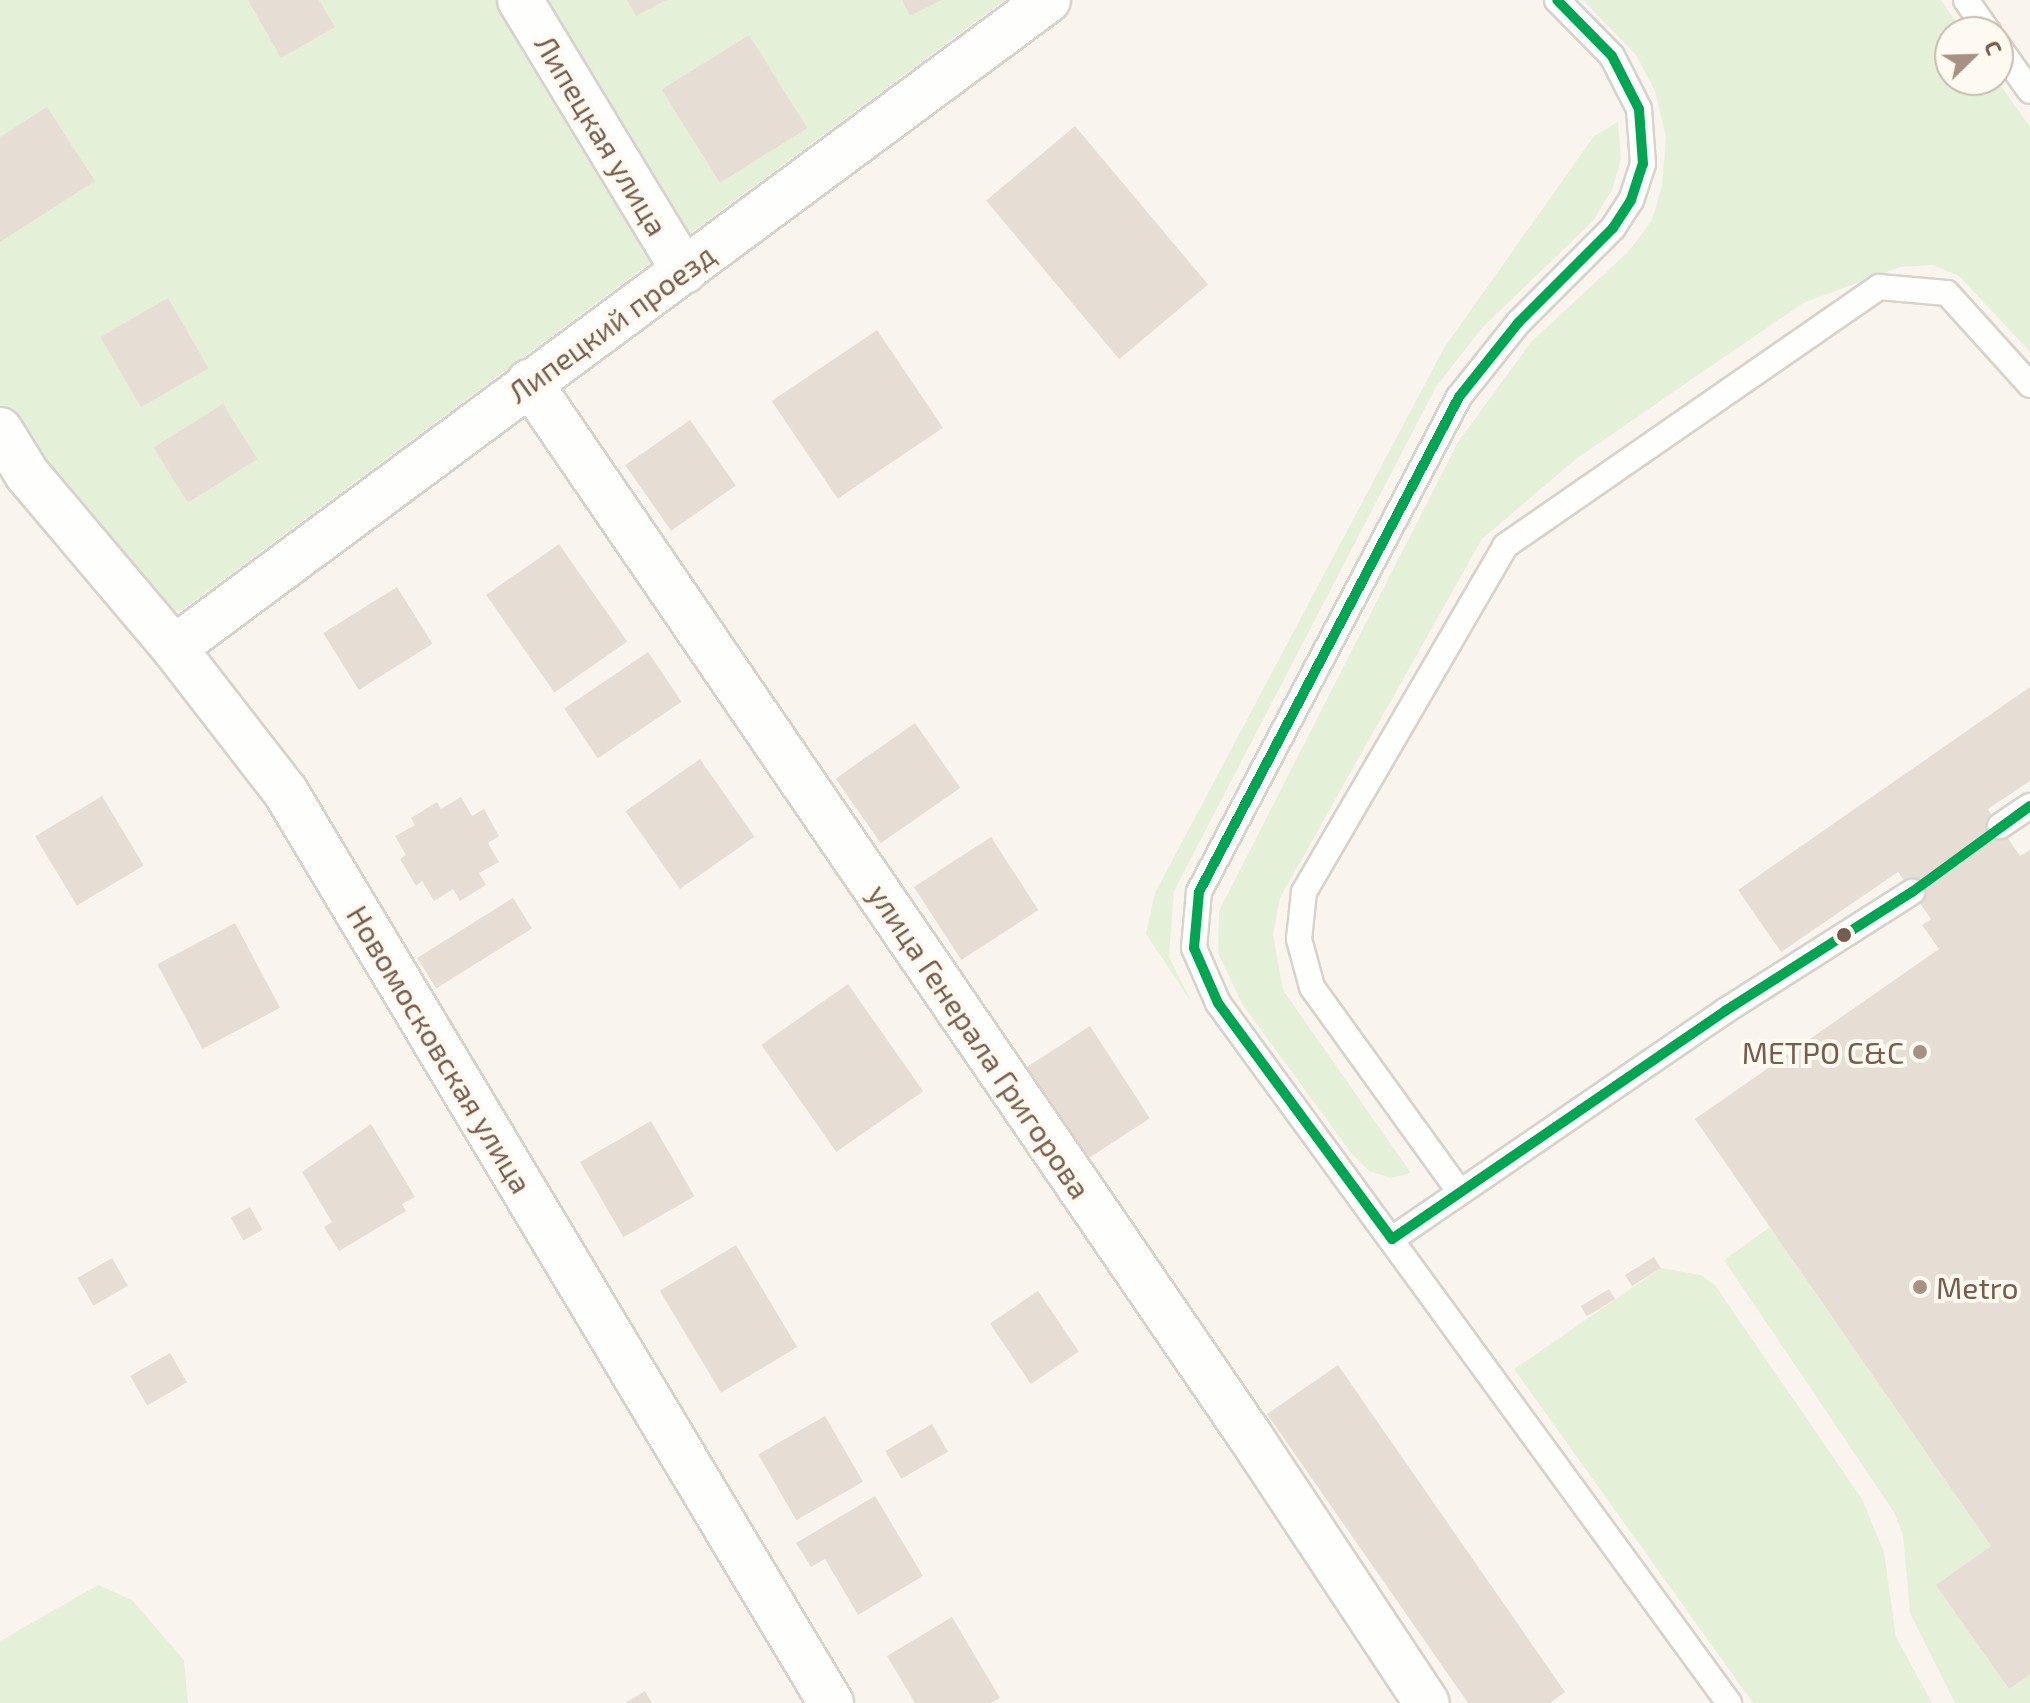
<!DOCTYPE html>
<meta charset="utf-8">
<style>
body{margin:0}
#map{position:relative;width:2030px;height:1703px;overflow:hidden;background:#f9f5ee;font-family:"Exo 2",sans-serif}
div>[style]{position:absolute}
.green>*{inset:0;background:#e5f0d9}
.building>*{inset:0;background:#e6ded5;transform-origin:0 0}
.roads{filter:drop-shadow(2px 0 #d8d2cc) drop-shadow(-2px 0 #d8d2cc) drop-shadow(0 2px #d8d2cc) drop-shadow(0 -2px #d8d2cc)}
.service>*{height:24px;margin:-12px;padding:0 12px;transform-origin:12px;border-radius:12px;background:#fefefc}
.minor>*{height:44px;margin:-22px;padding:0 22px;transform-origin:22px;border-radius:22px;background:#fefefc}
.bus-1>*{height:10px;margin:-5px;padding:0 5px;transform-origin:5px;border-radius:5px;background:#00a651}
.dots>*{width:22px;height:22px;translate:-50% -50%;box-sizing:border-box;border:4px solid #fffaf1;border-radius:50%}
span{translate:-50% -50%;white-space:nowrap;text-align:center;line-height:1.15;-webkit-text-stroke:8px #fffaf1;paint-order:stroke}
.street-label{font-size:30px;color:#795d4c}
.poi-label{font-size:30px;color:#795d4c}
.right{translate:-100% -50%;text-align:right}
.left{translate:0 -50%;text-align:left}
.north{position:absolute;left:1934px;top:16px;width:80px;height:80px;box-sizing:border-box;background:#fffaf1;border:2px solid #c9bbaf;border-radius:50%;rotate:67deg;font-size:22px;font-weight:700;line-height:32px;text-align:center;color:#795d4c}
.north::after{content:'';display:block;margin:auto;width:28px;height:36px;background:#a69285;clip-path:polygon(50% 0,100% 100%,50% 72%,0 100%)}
</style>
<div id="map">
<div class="green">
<i style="clip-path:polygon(0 0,1005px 0,181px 611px,151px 608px,0 410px)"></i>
<i style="clip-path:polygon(1583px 0,1941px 0,1963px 32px,1950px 32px,1950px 80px,1997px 80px,2030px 127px,2030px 352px,1959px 276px,1933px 265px,1900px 267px,1803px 303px,1576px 459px,1482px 539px,1280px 898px,1273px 934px,1283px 990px,1411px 1173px,1391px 1178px,1369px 1171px,1351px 1153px,1242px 1004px,1218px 953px,1219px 911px,1458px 442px,1531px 342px,1628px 252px,1652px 220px,1662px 186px,1666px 137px,1655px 91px,1636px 55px)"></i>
<i style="clip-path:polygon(1618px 122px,1621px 159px,1612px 190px,1593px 221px,1481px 329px,1436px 387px,1174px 891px,1169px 957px,1192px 1003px,1146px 934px,1155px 893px,1444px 348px,1594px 136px)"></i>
<i style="clip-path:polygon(1770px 1227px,1991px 1546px,1937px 1585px,2009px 1689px,2030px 1675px,2030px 1703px,1955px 1703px,1910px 1613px,1903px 1535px,1894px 1512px,1724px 1260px)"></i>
<i style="clip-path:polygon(1661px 1268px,1701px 1275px,1715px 1285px,1862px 1499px,1884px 1552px,1896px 1637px,1932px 1703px,1753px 1703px,1514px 1369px)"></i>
<i style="clip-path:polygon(98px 1585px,132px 1600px,184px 1660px,188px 1703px,0 1703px,0 1641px)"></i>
</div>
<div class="building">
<i style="clip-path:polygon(248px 0,319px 0,335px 27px,281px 58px)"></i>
<i style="clip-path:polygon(627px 0,666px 0,636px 16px)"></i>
<i style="clip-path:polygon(902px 0,942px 0,910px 16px)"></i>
<i style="left:749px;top:35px;width:110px;height:103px;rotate:58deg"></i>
<i style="clip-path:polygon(47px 107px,95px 181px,0 242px,0 137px)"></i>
<i style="left:1075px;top:126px;width:207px;height:116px;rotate:50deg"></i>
<i style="left:168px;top:298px;width:81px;height:78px;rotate:60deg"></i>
<i style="left:877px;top:330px;width:118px;height:127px;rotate:56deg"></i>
<i style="left:223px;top:404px;width:65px;height:82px;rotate:58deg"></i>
<i style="left:690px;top:420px;width:80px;height:79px;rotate:55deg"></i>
<i style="left:559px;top:544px;width:119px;height:89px;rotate:55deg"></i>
<i style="left:397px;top:587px;width:67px;height:87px;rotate:58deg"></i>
<i style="left:648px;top:652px;width:60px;height:101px;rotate:56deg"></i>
<i style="clip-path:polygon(2030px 687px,2030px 781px,1988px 809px,2020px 856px,2030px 850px,2030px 1675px,2009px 1689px,1936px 1585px,1991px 1546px,1695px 1119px,1939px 949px,1922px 925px,1931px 919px,1898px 872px,1781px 952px,1738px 890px)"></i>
<i style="left:915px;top:723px;width:79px;height:97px;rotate:55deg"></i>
<i style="left:700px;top:759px;width:95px;height:91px;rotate:55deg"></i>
<i style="left:102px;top:796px;width:81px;height:78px;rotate:59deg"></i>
<i style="clip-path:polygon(461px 797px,472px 816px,484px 809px,499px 836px,488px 843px,499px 862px,479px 873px,486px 885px,460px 901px,453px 889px,434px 901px,422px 881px,416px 886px,400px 859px,406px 855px,395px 836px,415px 825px,411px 818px,437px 802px,441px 809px)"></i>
<i style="left:991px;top:837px;width:87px;height:92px;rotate:57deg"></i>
<i style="left:513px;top:898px;width:36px;height:113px;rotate:58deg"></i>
<i style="left:235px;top:923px;width:96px;height:88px;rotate:62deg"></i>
<i style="left:848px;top:984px;width:131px;height:106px;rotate:55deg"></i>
<i style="left:1090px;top:1026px;width:110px;height:87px;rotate:57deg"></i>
<i style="left:651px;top:1121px;width:87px;height:82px;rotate:60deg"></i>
<i style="clip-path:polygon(371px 1124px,415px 1197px,402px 1204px,406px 1211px,339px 1251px,324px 1227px,332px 1222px,302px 1172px)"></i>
<i style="left:250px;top:1207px;width:26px;height:22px;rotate:61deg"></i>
<i style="left:736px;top:1245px;width:119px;height:89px;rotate:59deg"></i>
<i style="left:1654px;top:1257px;width:13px;height:34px;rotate:58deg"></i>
<i style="left:112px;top:1258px;width:32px;height:40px;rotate:60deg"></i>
<i style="left:1609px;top:1289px;width:12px;height:33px;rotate:59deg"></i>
<i style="left:1038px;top:1291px;width:73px;height:58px;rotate:56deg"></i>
<i style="left:170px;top:1353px;width:34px;height:46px;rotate:60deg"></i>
<i style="clip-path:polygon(1338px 1365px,1565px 1692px,1550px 1703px,1468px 1703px,1267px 1414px)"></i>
<i style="left:825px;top:1416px;width:76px;height:77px;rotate:60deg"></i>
<i style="left:932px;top:1424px;width:32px;height:54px;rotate:60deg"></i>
<i style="clip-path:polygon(875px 1496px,923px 1576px,858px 1615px,825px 1559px,811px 1567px,796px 1543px)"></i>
<i style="clip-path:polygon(952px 1617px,1000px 1698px,991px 1703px,915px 1703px,887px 1656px)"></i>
<i style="clip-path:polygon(645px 1691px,652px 1703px,625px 1703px)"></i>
</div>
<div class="roads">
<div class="service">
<i style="left:1557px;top:0;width:78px;rotate:45.5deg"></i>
<i style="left:1612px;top:56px;width:59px;rotate:63deg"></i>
<i style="left:1639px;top:109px;width:55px;rotate:85.8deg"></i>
<i style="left:1643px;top:164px;width:38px;rotate:108deg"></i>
<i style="left:1631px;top:200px;width:33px;rotate:123deg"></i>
<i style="left:1613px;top:228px;width:134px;rotate:135deg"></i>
<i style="left:1518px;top:323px;width:95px;rotate:128.6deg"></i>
<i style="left:1459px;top:397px;width:559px;rotate:117.71deg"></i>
<i style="left:1199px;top:892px;width:56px;rotate:95.1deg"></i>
<i style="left:1194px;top:948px;width:60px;rotate:66.4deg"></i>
<i style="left:1218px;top:1003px;width:867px;rotate:53.87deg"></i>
<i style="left:1966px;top:0;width:39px;rotate:55deg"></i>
<i style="left:1998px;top:46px;width:55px;rotate:54.6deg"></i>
<i style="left:2000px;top:826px;width:36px;rotate:-34deg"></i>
<i style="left:1459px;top:1191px;width:251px;rotate:-125.8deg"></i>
<i style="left:1312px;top:987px;width:50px;rotate:-105.2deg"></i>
<i style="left:1299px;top:939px;width:47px;rotate:-83.9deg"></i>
<i style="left:1304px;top:892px;width:400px;rotate:-59.8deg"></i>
<i style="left:1505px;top:546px;width:455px;rotate:-34.7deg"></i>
<i style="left:1879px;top:287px;width:68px;rotate:5deg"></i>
<i style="left:1947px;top:293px;width:124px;rotate:47.9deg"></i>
<i style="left:1392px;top:1239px;width:404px;rotate:-34.4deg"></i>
<i style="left:1725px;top:1011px;width:222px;rotate:-32.5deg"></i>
</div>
<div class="minor">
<i style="left:520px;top:0;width:317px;rotate:58.8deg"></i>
<i style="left:529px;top:382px;width:1277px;rotate:55.63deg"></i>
<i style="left:1250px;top:1436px;width:320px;rotate:56.5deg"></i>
<i style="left:0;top:430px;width:52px;rotate:58.5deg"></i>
<i style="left:27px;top:474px;width:228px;rotate:49.8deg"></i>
<i style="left:174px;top:648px;width:181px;rotate:52.2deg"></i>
<i style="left:285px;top:791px;width:1063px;rotate:59.09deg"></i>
<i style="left:174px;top:648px;width:1088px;rotate:-36.55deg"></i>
</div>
</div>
<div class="bus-1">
<i style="left:1392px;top:1239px;width:293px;rotate:-126.4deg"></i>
<i style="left:1218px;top:1003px;width:60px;rotate:-113.6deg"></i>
<i style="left:1194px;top:948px;width:56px;rotate:-84.9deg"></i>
<i style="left:1199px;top:892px;width:559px;rotate:-62.29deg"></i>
<i style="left:1459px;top:397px;width:95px;rotate:-51.4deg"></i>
<i style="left:1518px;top:323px;width:134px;rotate:-45deg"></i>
<i style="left:1613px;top:228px;width:33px;rotate:-57deg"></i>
<i style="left:1631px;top:200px;width:38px;rotate:-72deg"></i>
<i style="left:1643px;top:164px;width:55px;rotate:-94.2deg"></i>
<i style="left:1639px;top:109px;width:59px;rotate:-117deg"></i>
<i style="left:1612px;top:56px;width:78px;rotate:-134.5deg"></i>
<i style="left:1392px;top:1239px;width:404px;rotate:-34.4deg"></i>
<i style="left:1725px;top:1011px;width:222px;rotate:-32.5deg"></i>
<i style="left:1912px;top:892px;width:146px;rotate:-36.1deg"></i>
</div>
<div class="dots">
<i style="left:1844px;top:935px;background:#795d4c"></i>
<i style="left:1920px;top:1052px;background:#a69285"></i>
<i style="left:1920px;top:1287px;background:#a69285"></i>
</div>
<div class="street-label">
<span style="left:602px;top:135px;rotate:59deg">Липецкая улица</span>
<span style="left:611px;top:323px;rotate:-36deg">Липецкий проезд</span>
<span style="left:980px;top:1041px;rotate:56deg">улица Генерала Григорова</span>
<span style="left:440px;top:1049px;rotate:59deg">Новомосковская улица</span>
</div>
<div class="poi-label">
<span class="right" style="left:1904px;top:1052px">МЕТРО С&amp;С</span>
<span class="left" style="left:1936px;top:1287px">Metro</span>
</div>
<div class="north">С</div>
</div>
